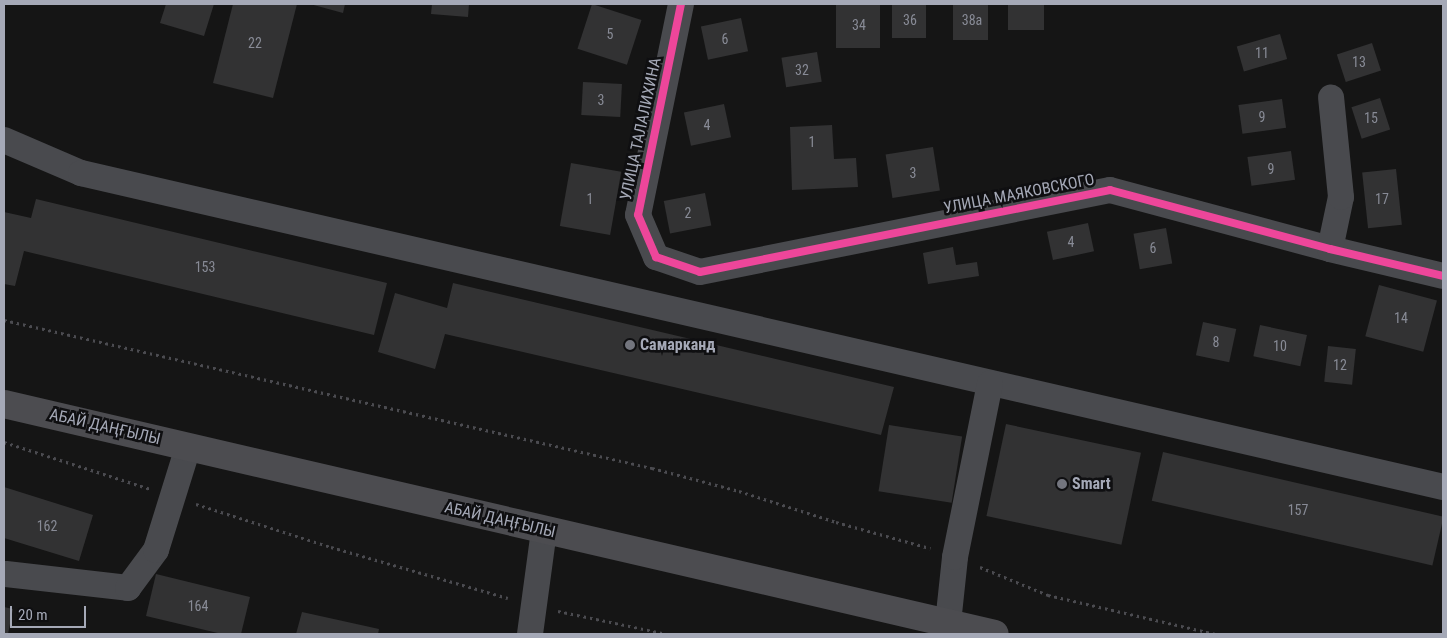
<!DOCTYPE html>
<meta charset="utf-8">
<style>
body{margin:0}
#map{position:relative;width:1447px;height:638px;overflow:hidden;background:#151515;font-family:"Roboto Condensed",sans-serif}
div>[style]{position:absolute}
.building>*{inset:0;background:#323233;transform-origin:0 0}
.path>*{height:3px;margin-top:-1.5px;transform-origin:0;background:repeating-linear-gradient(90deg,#4b4b50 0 2.5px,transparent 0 6.5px)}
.minor>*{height:26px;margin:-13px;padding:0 13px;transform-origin:13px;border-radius:13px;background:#494a4e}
.major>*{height:28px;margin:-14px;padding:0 14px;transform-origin:14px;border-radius:14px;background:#4c4c50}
.cycleway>*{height:8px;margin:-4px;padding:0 4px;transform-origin:4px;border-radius:4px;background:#ed469a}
.dots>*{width:14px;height:14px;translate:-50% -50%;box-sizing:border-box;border:2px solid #0f0f11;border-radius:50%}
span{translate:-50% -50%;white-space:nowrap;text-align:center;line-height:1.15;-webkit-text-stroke:5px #0f0f11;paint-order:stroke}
.number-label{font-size:14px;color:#888b96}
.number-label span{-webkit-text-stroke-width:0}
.street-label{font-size:16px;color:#a5a9b7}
.poi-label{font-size:16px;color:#a5a9b7;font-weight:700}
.left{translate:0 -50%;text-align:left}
.frame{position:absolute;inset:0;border:5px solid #a5a9b7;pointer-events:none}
.scale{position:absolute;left:10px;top:606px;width:76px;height:22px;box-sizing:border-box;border:2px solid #a5a9b7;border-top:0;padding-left:6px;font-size:15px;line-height:18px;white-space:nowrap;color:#a5a9b7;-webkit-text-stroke:4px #0f0f11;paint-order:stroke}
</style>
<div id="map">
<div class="building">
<i style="clip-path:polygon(166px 4px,214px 4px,204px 36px,160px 23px)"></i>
<i style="clip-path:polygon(233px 4px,297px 4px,273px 98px,213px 83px)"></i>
<i style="clip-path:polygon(310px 4px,345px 4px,343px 13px)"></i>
<i style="clip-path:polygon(432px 4px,469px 4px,468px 17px,431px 14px)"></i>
<i style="left:592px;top:4px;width:52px;height:47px;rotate:18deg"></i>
<i style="left:836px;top:4px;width:44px;height:44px"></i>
<i style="left:892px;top:4px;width:34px;height:34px"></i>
<i style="left:953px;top:4px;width:35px;height:36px"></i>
<i style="left:1008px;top:4px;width:36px;height:26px"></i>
<i style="left:741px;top:18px;width:34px;height:41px;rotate:78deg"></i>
<i style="left:1280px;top:34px;width:26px;height:45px;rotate:74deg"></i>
<i style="left:1372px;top:43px;width:29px;height:37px;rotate:72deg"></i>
<i style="left:817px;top:52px;width:30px;height:36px;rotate:81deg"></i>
<i style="left:583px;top:82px;width:39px;height:33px;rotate:3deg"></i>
<i style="left:1380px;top:98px;width:33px;height:30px;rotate:72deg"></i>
<i style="left:1282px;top:99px;width:29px;height:44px;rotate:82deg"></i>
<i style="left:724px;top:104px;width:34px;height:41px;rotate:78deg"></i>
<i style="clip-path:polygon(832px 125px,834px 159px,856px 158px,858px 187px,792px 190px,790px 127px)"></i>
<i style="left:933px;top:147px;width:44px;height:48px;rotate:81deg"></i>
<i style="left:1291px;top:151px;width:29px;height:44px;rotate:82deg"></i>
<i style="left:571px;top:163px;width:51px;height:64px;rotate:10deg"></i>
<i style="left:1396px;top:169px;width:56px;height:34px;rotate:84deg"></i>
<i style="left:705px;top:193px;width:33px;height:42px;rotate:79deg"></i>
<i style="clip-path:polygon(36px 199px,387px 283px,374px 335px,24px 251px,15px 286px,4px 284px,4px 212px,31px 218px)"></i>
<i style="left:1088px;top:223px;width:29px;height:42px;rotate:78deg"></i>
<i style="left:1166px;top:228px;width:36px;height:33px;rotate:80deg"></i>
<i style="clip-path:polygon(953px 247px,956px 265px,977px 262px,979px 276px,928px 284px,923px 253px)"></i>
<i style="clip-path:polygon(453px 283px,894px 387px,881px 435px,445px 334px,435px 369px,378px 352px,395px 293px,447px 308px)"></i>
<i style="left:1379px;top:285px;width:60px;height:53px;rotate:15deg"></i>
<i style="left:1203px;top:322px;width:34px;height:34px;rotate:12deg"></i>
<i style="left:1260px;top:325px;width:48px;height:32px;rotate:12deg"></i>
<i style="left:1328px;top:346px;width:28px;height:36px;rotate:6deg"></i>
<i style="left:1006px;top:424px;width:138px;height:94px;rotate:12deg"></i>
<i style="left:889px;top:425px;width:74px;height:67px;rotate:9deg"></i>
<i style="left:1163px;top:452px;width:288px;height:50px;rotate:13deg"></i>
<i style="clip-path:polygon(4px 487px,93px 515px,79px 561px,4px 538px)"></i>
<i style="clip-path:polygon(156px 574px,250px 597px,241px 634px,222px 634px,146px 616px)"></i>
<i style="clip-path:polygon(4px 607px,13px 609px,8px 634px,4px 634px)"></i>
<i style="clip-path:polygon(302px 612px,379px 629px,378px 634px,296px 634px)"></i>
</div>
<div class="path">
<i style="left:4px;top:320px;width:665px;rotate:12.87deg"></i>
<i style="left:652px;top:468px;width:90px;rotate:14.8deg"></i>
<i style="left:739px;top:491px;width:102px;rotate:17.7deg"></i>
<i style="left:836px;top:522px;width:98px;rotate:15.5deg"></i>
<i style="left:4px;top:442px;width:153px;rotate:17.8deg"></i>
<i style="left:196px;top:504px;width:142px;rotate:17.7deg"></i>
<i style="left:331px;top:547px;width:184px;rotate:16.1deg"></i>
<i style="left:980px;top:567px;width:74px;rotate:22.4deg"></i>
<i style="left:1048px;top:595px;width:172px;rotate:13.1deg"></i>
<i style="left:558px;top:611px;width:111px;rotate:11.9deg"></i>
</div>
<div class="minor">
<i style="left:681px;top:4px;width:215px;rotate:101.5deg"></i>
<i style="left:638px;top:215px;width:46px;rotate:66.8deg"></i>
<i style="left:656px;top:257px;width:46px;rotate:18.8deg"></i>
<i style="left:700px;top:272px;width:418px;rotate:-11.3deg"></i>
<i style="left:1110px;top:190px;width:228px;rotate:15deg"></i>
<i style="left:1330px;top:249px;width:116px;rotate:13.4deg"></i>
<i style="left:4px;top:140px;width:84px;rotate:23.2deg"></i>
<i style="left:81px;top:173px;width:1398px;rotate:12.98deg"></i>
<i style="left:1330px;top:249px;width:53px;rotate:-78.1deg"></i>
<i style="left:1341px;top:197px;width:100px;rotate:-95.7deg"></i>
<i style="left:6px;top:574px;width:123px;rotate:6.5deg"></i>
<i style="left:128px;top:588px;width:47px;rotate:-53.6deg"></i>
<i style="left:156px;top:550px;width:108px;rotate:-72.7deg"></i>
<i style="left:948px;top:623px;width:66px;rotate:-83.9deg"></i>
<i style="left:955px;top:557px;width:177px;rotate:-78.6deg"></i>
<i style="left:530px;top:634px;width:105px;rotate:-82.3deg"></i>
</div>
<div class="major">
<i style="left:4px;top:404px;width:1017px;rotate:13.07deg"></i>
</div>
<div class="cycleway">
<i style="left:681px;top:4px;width:215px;rotate:101.5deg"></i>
<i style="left:638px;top:215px;width:46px;rotate:66.8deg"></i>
<i style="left:656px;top:257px;width:46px;rotate:18.8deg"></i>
<i style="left:700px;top:272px;width:418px;rotate:-11.3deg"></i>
<i style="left:1110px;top:190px;width:228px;rotate:15deg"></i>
<i style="left:1330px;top:249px;width:116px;rotate:13.4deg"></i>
</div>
<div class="dots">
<i style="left:630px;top:345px;background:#73757e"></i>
<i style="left:1062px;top:484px;background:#73757e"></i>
</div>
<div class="number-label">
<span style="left:910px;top:20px">36</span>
<span style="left:972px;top:20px">38а</span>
<span style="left:859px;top:25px">34</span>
<span style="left:610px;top:34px">5</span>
<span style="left:725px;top:39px">6</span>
<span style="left:255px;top:43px">22</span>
<span style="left:1262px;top:53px">11</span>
<span style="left:1359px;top:62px">13</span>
<span style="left:802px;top:70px">32</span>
<span style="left:601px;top:100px">3</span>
<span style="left:1262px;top:117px">9</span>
<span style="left:1371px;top:118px">15</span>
<span style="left:707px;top:125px">4</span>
<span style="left:812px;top:142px">1</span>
<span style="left:1271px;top:169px">9</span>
<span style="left:913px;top:173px">3</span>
<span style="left:590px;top:199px">1</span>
<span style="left:1382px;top:199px">17</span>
<span style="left:688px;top:213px">2</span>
<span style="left:1071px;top:242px">4</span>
<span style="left:1153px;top:248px">6</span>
<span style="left:205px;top:267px">153</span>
<span style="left:1401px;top:318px">14</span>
<span style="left:1216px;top:342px">8</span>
<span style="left:1280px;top:346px">10</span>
<span style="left:1340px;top:365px">12</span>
<span style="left:1298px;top:510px">157</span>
<span style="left:47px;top:526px">162</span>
<span style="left:198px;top:606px">164</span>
</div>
<div class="street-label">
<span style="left:641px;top:129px;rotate:-78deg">УЛИЦА ТАЛАЛИХИНА</span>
<span style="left:1019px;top:194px;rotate:-11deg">УЛИЦА МАЯКОВСКОГО</span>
<span style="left:105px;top:427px;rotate:13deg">АБАЙ ДАҢҒЫЛЫ</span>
<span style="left:500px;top:520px;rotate:13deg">АБАЙ ДАҢҒЫЛЫ</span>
</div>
<div class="poi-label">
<span class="left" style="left:640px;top:345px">Самарканд</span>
<span class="left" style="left:1072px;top:484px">Smart</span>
</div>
<div class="frame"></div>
<div class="scale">20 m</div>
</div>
